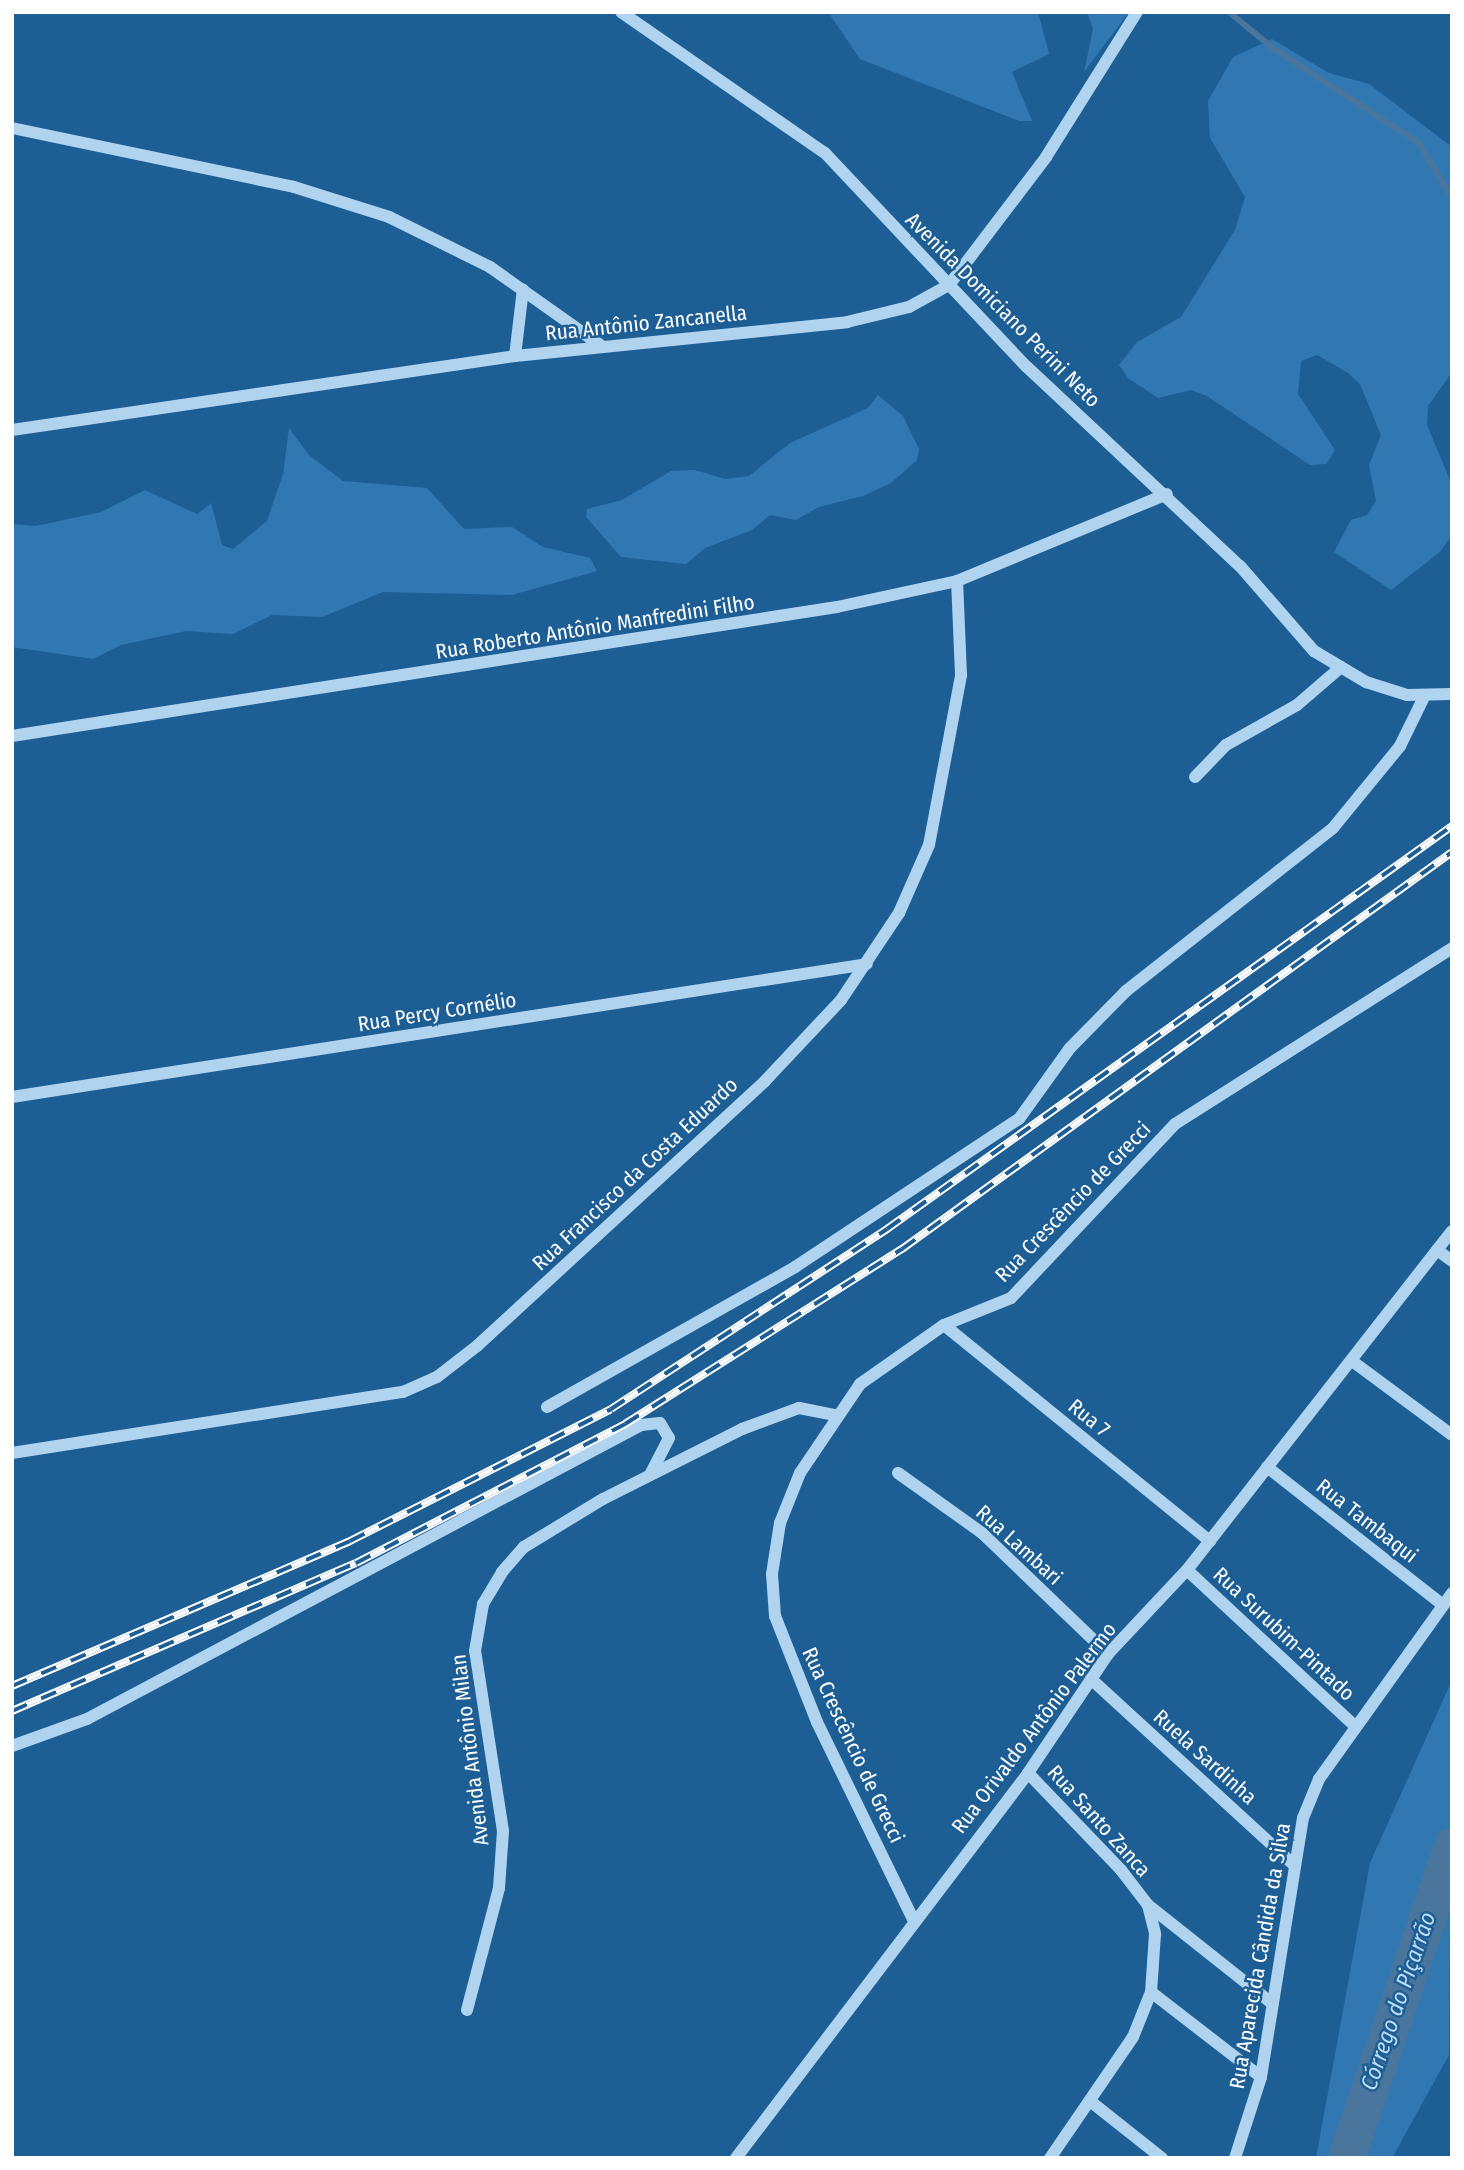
<!DOCTYPE html>
<meta charset="utf-8">
<style>
body{margin:0}
#map{position:relative;width:1464px;height:2170px;overflow:hidden;background:#1d5e95;font-family:"Fira Sans Condensed",sans-serif}
div>[style]{position:absolute}
.green>*{inset:0;background:#3178b3}
.stream>*{height:6px;margin:-3px;padding:0 3px;transform-origin:3px;border-radius:3px;background:#4a769d}
.river>*{height:37px;margin:-18.5px;padding:0 18.5px;transform-origin:18.5px;border-radius:18.5px;background:#4a769d}
.minor>*{height:12px;margin:-6px;padding:0 6px;transform-origin:6px;border-radius:6px;background:#b0d3ef}
.rail>*{height:8px;margin-top:-4px;transform-origin:0;background:repeating-linear-gradient(90deg,#1d5e95 0 16px,#fff 0 32px);box-sizing:border-box;border-block:2px solid #fff}
span{translate:-50% -50%;white-space:nowrap;text-align:center;line-height:1.15;-webkit-text-stroke:5px #1d5e95;paint-order:stroke}
.street-label{font-size:21px;color:#fff}
.water-label{font-size:23px;color:#bcdcf6;font-style:italic}
.frame{position:absolute;inset:0;border:14px solid #fff;pointer-events:none}
</style>
<div id="map">
<div class="green">
<i style="clip-path:polygon(828px 12px,1038px 12px,1049px 54px,1012px 72px,1032px 121px,1019px 121px,860px 59px)"></i>
<i style="clip-path:polygon(1087px 12px,1129px 12px,1084px 72px,1093px 29px)"></i>
<i style="clip-path:polygon(1272px 39px,1329px 73px,1369px 84px,1452px 147px,1452px 372px,1428px 406px,1427px 425px,1452px 485px,1452px 535px,1440px 552px,1391px 590px,1334px 552px,1351px 520px,1367px 515px,1376px 501px,1369px 465px,1381px 435px,1360px 384px,1348px 373px,1317px 355px,1301px 361px,1298px 394px,1335px 450px,1326px 464px,1310px 465px,1207px 396px,1191px 390px,1158px 398px,1128px 378px,1119px 365px,1137px 342px,1181px 317px,1235px 230px,1245px 197px,1210px 138px,1208px 101px,1233px 57px)"></i>
<i style="clip-path:polygon(878px 395px,903px 416px,919px 449px,917px 460px,891px 483px,863px 496px,819px 507px,796px 520px,770px 515px,752px 530px,705px 548px,686px 564px,621px 557px,586px 517px,587px 509px,622px 500px,671px 471px,695px 470px,725px 479px,749px 476px,790px 443px,868px 408px)"></i>
<i style="clip-path:polygon(289px 428px,309px 455px,343px 481px,427px 488px,464px 529px,512px 527px,543px 547px,590px 558px,597px 571px,512px 595px,383px 592px,322px 617px,272px 615px,233px 634px,186px 631px,121px 645px,93px 659px,12px 647px,12px 524px,36px 526px,101px 512px,145px 490px,197px 514px,211px 503px,222px 545px,233px 549px,267px 521px,283px 474px)"></i>
<i style="clip-path:polygon(1452px 1680px,1449px 2055px,1392px 2158px,1316px 2158px,1370px 1863px)"></i>
</div>
<div class="stream">
<i style="left:1229px;top:12px;width:58px;rotate:39.4deg"></i>
<i style="left:1274px;top:49px;width:173px;rotate:33deg"></i>
<i style="left:1419px;top:143px;width:64px;rotate:59deg"></i>
</div>
<div class="river">
<i style="left:1346px;top:2158px;width:330px;rotate:-71.3deg"></i>
</div>
<div class="minor">
<i style="left:621px;top:12px;width:248px;rotate:34.7deg"></i>
<i style="left:825px;top:153px;width:294px;rotate:46.7deg"></i>
<i style="left:1027px;top:367px;width:291px;rotate:43.1deg"></i>
<i style="left:1240px;top:566px;width:113px;rotate:49deg"></i>
<i style="left:1314px;top:651px;width:61px;rotate:30.8deg"></i>
<i style="left:1366px;top:682px;width:43px;rotate:17.6deg"></i>
<i style="left:1407px;top:695px;width:45px;rotate:-1.3deg"></i>
<i style="left:12px;top:128px;width:288px;rotate:11.8deg"></i>
<i style="left:294px;top:187px;width:100px;rotate:17.5deg"></i>
<i style="left:389px;top:217px;width:113px;rotate:26.3deg"></i>
<i style="left:490px;top:267px;width:135px;rotate:35.3deg"></i>
<i style="left:515px;top:356px;width:67px;rotate:-83.2deg"></i>
<i style="left:12px;top:430px;width:508px;rotate:-8.37deg"></i>
<i style="left:515px;top:356px;width:334px;rotate:-5.8deg"></i>
<i style="left:847px;top:322px;width:64px;rotate:-13.6deg"></i>
<i style="left:909px;top:307px;width:46px;rotate:-28.8deg"></i>
<i style="left:949px;top:285px;width:161px;rotate:-52.8deg"></i>
<i style="left:1046px;top:157px;width:171px;rotate:-57.9deg"></i>
<i style="left:12px;top:736px;width:835px;rotate:-8.89deg"></i>
<i style="left:837px;top:607px;width:123px;rotate:-12.2deg"></i>
<i style="left:957px;top:581px;width:227px;rotate:-22.5deg"></i>
<i style="left:1195px;top:777px;width:45px;rotate:-45.9deg"></i>
<i style="left:1226px;top:745px;width:81px;rotate:-29.4deg"></i>
<i style="left:1297px;top:705px;width:58px;rotate:-40.8deg"></i>
<i style="left:12px;top:1097px;width:865px;rotate:-8.84deg"></i>
<i style="left:1437px;top:1250px;width:19px;rotate:36deg"></i>
<i style="left:944px;top:1325px;width:343px;rotate:39.1deg"></i>
<i style="left:1352px;top:1361px;width:124px;rotate:36.5deg"></i>
<i style="left:547px;top:1407px;width:285px;rotate:-29.4deg"></i>
<i style="left:795px;top:1267px;width:268px;rotate:-33.5deg"></i>
<i style="left:1019px;top:1119px;width:87px;rotate:-54.3deg"></i>
<i style="left:1070px;top:1048px;width:80px;rotate:-45.5deg"></i>
<i style="left:1126px;top:991px;width:263px;rotate:-38.2deg"></i>
<i style="left:1333px;top:828px;width:106px;rotate:-50.7deg"></i>
<i style="left:1400px;top:746px;width:52px;rotate:-63.9deg"></i>
<i style="left:12px;top:1453px;width:396px;rotate:-8.9deg"></i>
<i style="left:403px;top:1392px;width:37px;rotate:-24deg"></i>
<i style="left:437px;top:1377px;width:51px;rotate:-37.8deg"></i>
<i style="left:477px;top:1346px;width:391px;rotate:-42.6deg"></i>
<i style="left:765px;top:1081px;width:111px;rotate:-46.8deg"></i>
<i style="left:841px;top:1000px;width:105px;rotate:-56.3deg"></i>
<i style="left:899px;top:913px;width:74px;rotate:-66.2deg"></i>
<i style="left:929px;top:845px;width:173px;rotate:-79.3deg"></i>
<i style="left:961px;top:675px;width:94px;rotate:-92.4deg"></i>
<i style="left:1267px;top:1467px;width:224px;rotate:38.1deg"></i>
<i style="left:898px;top:1473px;width:103px;rotate:35.5deg"></i>
<i style="left:982px;top:1533px;width:175px;rotate:43.8deg"></i>
<i style="left:1187px;top:1570px;width:229px;rotate:42.9deg"></i>
<i style="left:1091px;top:1679px;width:274px;rotate:42.5deg"></i>
<i style="left:12px;top:1746px;width:80px;rotate:-19.8deg"></i>
<i style="left:87px;top:1719px;width:627px;rotate:-27.95deg"></i>
<i style="left:641px;top:1425px;width:19px;rotate:-6deg"></i>
<i style="left:660px;top:1423px;width:17px;rotate:59deg"></i>
<i style="left:669px;top:1438px;width:42px;rotate:117.2deg"></i>
<i style="left:1028px;top:1773px;width:134px;rotate:46.2deg"></i>
<i style="left:1121px;top:1870px;width:44px;rotate:52.4deg"></i>
<i style="left:1148px;top:1905px;width:30px;rotate:76deg"></i>
<i style="left:1155px;top:1934px;width:58px;rotate:93.9deg"></i>
<i style="left:1151px;top:1992px;width:48px;rotate:111.8deg"></i>
<i style="left:1133px;top:2037px;width:147px;rotate:124.4deg"></i>
<i style="left:1148px;top:1905px;width:159px;rotate:38.4deg"></i>
<i style="left:913px;top:1919px;width:219px;rotate:-116deg"></i>
<i style="left:817px;top:1722px;width:114px;rotate:-111.6deg"></i>
<i style="left:775px;top:1616px;width:42px;rotate:-94.1deg"></i>
<i style="left:772px;top:1574px;width:52px;rotate:-81.1deg"></i>
<i style="left:780px;top:1523px;width:54px;rotate:-68.2deg"></i>
<i style="left:800px;top:1473px;width:107px;rotate:-56deg"></i>
<i style="left:860px;top:1384px;width:103px;rotate:-35.1deg"></i>
<i style="left:944px;top:1325px;width:72px;rotate:-21.9deg"></i>
<i style="left:1011px;top:1298px;width:239px;rotate:-46.7deg"></i>
<i style="left:1175px;top:1124px;width:328px;rotate:-32.4deg"></i>
<i style="left:1151px;top:1992px;width:139px;rotate:37.7deg"></i>
<i style="left:467px;top:2010px;width:126px;rotate:-75.3deg"></i>
<i style="left:499px;top:1888px;width:57px;rotate:-86deg"></i>
<i style="left:503px;top:1831px;width:182px;rotate:-98.8deg"></i>
<i style="left:475px;top:1651px;width:48px;rotate:-80.3deg"></i>
<i style="left:483px;top:1604px;width:37px;rotate:-59deg"></i>
<i style="left:502px;top:1572px;width:33px;rotate:-49deg"></i>
<i style="left:524px;top:1547px;width:92px;rotate:-31.3deg"></i>
<i style="left:603px;top:1499px;width:156px;rotate:-26.7deg"></i>
<i style="left:742px;top:1429px;width:61px;rotate:-20.2deg"></i>
<i style="left:799px;top:1408px;width:37px;rotate:11deg"></i>
<i style="left:1090px;top:2101px;width:92px;rotate:38.4deg"></i>
<i style="left:736px;top:2158px;width:483px;rotate:-52.8deg"></i>
<i style="left:1028px;top:1773px;width:143px;rotate:-56.1deg"></i>
<i style="left:1108px;top:1654px;width:115px;rotate:-46.8deg"></i>
<i style="left:1187px;top:1570px;width:430px;rotate:-52deg"></i>
<i style="left:1235px;top:2158px;width:85px;rotate:-72.2deg"></i>
<i style="left:1261px;top:2077px;width:262px;rotate:-80.8deg"></i>
<i style="left:1303px;top:1818px;width:42px;rotate:-67.7deg"></i>
<i style="left:1319px;top:1779px;width:229px;rotate:-54.4deg"></i>
</div>
<div class="rail">
<i style="left:12px;top:1686px;width:368px;rotate:-23.2deg"></i>
<i style="left:350px;top:1541px;width:292px;rotate:-26.8deg"></i>
<i style="left:611px;top:1409px;width:330px;rotate:-33.1deg"></i>
<i style="left:887px;top:1229px;width:694px;rotate:-35.5deg"></i>
<i style="left:12px;top:1711px;width:374px;rotate:-23.3deg"></i>
<i style="left:356px;top:1563px;width:303px;rotate:-27.3deg"></i>
<i style="left:625px;top:1424px;width:328px;rotate:-32.3deg"></i>
<i style="left:902px;top:1249px;width:678px;rotate:-35.82deg"></i>
</div>
<div class="street-label">
<span style="left:1003px;top:310px;rotate:45deg">Avenida Domiciano Perini Neto</span>
<span style="left:646px;top:323px;rotate:-6deg">Rua Antônio Zancanella</span>
<span style="left:595px;top:627px;rotate:-9deg">Rua Roberto Antônio Manfredini Filho</span>
<span style="left:437px;top:1012px;rotate:-9deg">Rua Percy Cornélio</span>
<span style="left:635px;top:1174px;rotate:-43deg">Rua Francisco da Costa Eduardo</span>
<span style="left:1073px;top:1202px;rotate:-46deg">Rua Crescêncio de Grecci</span>
<span style="left:1089px;top:1418px;rotate:39deg">Rua 7</span>
<span style="left:1367px;top:1521px;rotate:38deg">Rua Tambaqui</span>
<span style="left:1019px;top:1545px;rotate:42deg">Rua Lambari</span>
<span style="left:1284px;top:1634px;rotate:43deg">Rua Surubim-Pintado</span>
<span style="left:1034px;top:1728px;rotate:-53deg">Rua Orivaldo Antônio Palermo</span>
<span style="left:853px;top:1745px;rotate:65deg">Rua Crescêncio de Grecci</span>
<span style="left:470px;top:1750px;rotate:-97deg">Avenida Antônio Milan</span>
<span style="left:1205px;top:1757px;rotate:42deg">Ruela Sardinha</span>
<span style="left:1099px;top:1821px;rotate:48deg">Rua Santo Zanca</span>
<span style="left:1260px;top:1956px;rotate:-80deg">Rua Aparecida Cândida da Silva</span>
</div>
<div class="water-label">
<span style="left:1398px;top:2001px;rotate:-71deg">Córrego do Piçarrão</span>
</div>
<div class="frame"></div>
</div>
